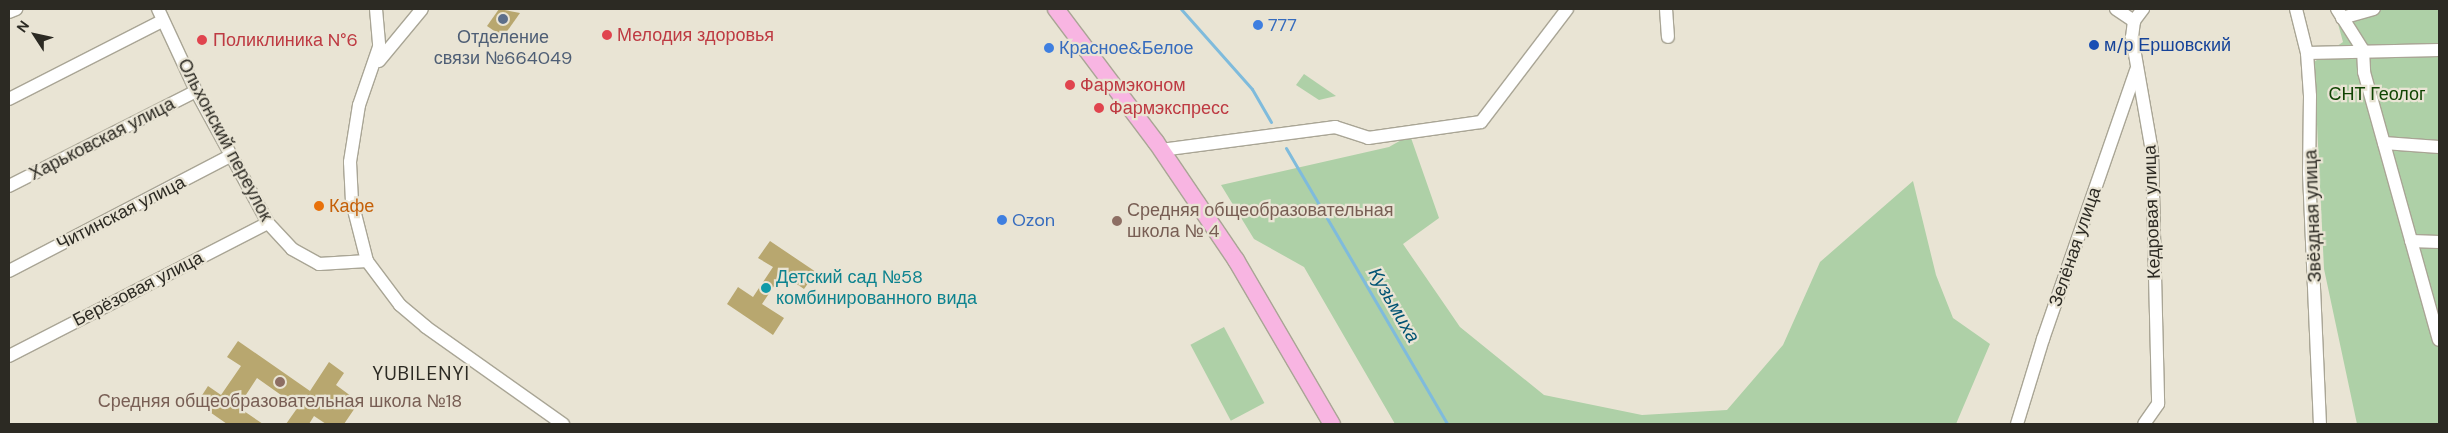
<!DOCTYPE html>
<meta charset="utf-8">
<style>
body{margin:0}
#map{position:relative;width:2448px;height:433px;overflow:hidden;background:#e9e4d4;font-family:"DM Sans",sans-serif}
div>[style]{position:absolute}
.green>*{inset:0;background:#aed0a7;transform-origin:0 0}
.stream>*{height:3px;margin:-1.5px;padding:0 1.5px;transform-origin:1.5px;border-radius:1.5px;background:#7fbbdc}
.building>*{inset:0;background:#b8a76f}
.roads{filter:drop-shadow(1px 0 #a9a595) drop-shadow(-1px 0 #a9a595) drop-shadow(0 1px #a9a595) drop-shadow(0 -1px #a9a595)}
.minor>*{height:12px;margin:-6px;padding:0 6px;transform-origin:6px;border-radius:6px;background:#fff}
.major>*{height:16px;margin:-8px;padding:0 8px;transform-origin:8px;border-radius:8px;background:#f8b5e2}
.dots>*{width:14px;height:14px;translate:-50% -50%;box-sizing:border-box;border:2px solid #e9e4d4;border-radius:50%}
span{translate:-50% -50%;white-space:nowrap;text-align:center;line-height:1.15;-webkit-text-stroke:4.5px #e9e4d4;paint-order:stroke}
.shop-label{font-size:18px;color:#366cbe}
.left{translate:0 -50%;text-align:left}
.health-label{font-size:18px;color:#be3a42}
.service-label{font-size:18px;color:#4e5e75}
.transit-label{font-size:18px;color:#164399}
.park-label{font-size:18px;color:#104402}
.street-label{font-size:18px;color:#2c2a23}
.food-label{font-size:18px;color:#c56008}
.education-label{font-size:18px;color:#785e54}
.culture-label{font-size:18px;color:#0d838f}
.water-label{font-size:19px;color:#015373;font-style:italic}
.neighbourhood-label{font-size:19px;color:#2c2a23;letter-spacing:1px}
.frame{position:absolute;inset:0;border:10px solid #2c2a23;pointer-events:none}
.north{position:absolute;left:10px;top:10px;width:50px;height:50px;-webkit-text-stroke:4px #e9e4d4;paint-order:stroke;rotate:305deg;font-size:14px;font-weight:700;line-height:20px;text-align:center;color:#2c2a23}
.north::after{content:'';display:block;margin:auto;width:18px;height:22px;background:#2c2a23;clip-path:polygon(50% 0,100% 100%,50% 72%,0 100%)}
</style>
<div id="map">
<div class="green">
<i style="clip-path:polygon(2334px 9px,2439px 9px,2439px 424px,2357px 424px,2324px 269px,2314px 62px,2343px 42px)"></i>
<i style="clip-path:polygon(1304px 74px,1336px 96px,1319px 100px,1296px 85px)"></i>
<i style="clip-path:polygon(1410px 135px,1439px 218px,1403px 244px,1460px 327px,1544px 395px,1642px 415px,1727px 410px,1783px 345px,1820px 262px,1913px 181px,1936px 275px,1953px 318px,1990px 344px,1956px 424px,1395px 424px,1304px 267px,1254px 239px,1221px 185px,1389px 147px)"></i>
<i style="left:1224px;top:327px;width:86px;height:38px;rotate:62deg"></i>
</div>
<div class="stream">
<i style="left:1181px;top:9px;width:107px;rotate:48.4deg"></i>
<i style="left:1252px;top:89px;width:38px;rotate:60deg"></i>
<i style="left:1286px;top:148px;width:320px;rotate:59.7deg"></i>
</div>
<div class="building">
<i style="clip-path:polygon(499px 9px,520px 13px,503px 37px,487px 26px)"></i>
<i style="clip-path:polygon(770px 241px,816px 272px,804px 289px,782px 274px,762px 304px,784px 318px,773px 335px,727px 304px,738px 287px,753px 297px,773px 267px,758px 258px)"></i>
<i style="clip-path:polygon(238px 341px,310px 391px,329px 362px,344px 373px,336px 385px,359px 402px,344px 424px,326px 424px,314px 416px,309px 424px,286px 424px,298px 407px,257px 378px,238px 407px,263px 424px,227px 424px,197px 403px,208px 386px,221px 395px,241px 366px,227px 357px)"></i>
</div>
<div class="roads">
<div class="minor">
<i style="left:158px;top:9px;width:90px;rotate:65.1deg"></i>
<i style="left:196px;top:91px;width:150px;rotate:61.4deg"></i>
<i style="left:268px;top:223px;width:35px;rotate:47deg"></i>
<i style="left:292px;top:249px;width:31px;rotate:29deg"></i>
<i style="left:319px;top:264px;width:48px;rotate:-3.6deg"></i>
<i style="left:376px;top:9px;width:38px;rotate:85deg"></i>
<i style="left:379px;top:47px;width:61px;rotate:109deg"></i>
<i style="left:359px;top:105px;width:58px;rotate:99deg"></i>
<i style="left:350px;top:162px;width:40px;rotate:87.1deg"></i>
<i style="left:352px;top:202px;width:61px;rotate:75.7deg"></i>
<i style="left:367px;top:261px;width:55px;rotate:53.1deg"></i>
<i style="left:400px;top:305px;width:34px;rotate:40deg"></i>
<i style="left:426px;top:327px;width:168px;rotate:35.3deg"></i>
<i style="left:1666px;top:9px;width:28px;rotate:86deg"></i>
<i style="left:2116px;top:9px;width:22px;rotate:34deg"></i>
<i style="left:2143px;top:9px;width:15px;rotate:127deg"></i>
<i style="left:2134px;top:21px;width:16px;rotate:97deg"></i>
<i style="left:2132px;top:37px;width:117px;rotate:80.1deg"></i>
<i style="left:2152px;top:152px;width:252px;rotate:88.6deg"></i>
<i style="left:2158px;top:404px;width:24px;rotate:125deg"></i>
<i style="left:2296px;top:9px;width:45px;rotate:76deg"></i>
<i style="left:2307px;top:53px;width:43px;rotate:86deg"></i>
<i style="left:2310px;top:96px;width:77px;rotate:90.7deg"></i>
<i style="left:2309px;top:173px;width:251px;rotate:87.5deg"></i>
<i style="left:2337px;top:9px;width:49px;rotate:57.6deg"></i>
<i style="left:2363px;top:50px;width:22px;rotate:87deg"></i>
<i style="left:2364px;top:72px;width:278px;rotate:74.4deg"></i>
<i style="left:9px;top:12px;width:8px;rotate:-23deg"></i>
<i style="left:2342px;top:18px;width:33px;rotate:-16deg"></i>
<i style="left:2307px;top:53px;width:132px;rotate:-1.3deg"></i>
<i style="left:379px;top:61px;width:67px;rotate:-50.4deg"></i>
<i style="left:9px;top:99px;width:172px;rotate:-27deg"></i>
<i style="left:2384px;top:143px;width:55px;rotate:4.2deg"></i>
<i style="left:1161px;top:150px;width:176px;rotate:-7.5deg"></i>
<i style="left:1335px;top:127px;width:35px;rotate:18deg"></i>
<i style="left:1368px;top:138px;width:114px;rotate:-8.1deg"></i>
<i style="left:1481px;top:122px;width:142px;rotate:-52.7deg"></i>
<i style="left:9px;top:186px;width:210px;rotate:-26.9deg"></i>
<i style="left:2411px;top:241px;width:28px;rotate:2deg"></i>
<i style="left:9px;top:271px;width:251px;rotate:-27.5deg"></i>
<i style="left:9px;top:356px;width:291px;rotate:-27.2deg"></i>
<i style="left:2017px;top:424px;width:89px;rotate:-73deg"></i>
<i style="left:2043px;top:339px;width:284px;rotate:-70.9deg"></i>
</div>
<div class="major">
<i style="left:1056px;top:9px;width:166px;rotate:53.1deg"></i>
<i style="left:1156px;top:142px;width:143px;rotate:55.9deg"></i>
<i style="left:1236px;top:260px;width:190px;rotate:59.7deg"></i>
</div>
</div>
<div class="dots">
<i style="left:503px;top:19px;background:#5c6f8a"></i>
<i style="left:1258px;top:25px;background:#3f7fe0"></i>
<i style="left:607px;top:35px;background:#e0444e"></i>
<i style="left:202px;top:40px;background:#e0444e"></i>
<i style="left:2094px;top:45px;background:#1a4fb4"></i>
<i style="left:1049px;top:48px;background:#3f7fe0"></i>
<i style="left:1070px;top:85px;background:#e0444e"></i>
<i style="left:1099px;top:108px;background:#e0444e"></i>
<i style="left:319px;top:206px;background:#e8710a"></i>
<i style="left:1002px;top:220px;background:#3f7fe0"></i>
<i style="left:1117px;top:221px;background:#8d6e63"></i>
<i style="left:766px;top:288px;background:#0f9aa8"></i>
<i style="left:280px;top:382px;background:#8d6e63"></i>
</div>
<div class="shop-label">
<span class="left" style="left:1268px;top:25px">777</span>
<span class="left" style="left:1059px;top:48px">Красное&amp;Белое</span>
<span class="left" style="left:1012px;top:220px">Ozon</span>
</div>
<div class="health-label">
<span class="left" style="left:617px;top:35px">Мелодия здоровья</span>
<span class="left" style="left:213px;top:40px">Поликлиника N°6</span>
<span class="left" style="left:1080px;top:85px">Фармэконом</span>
<span class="left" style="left:1109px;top:108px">Фармэкспресс</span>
</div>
<div class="service-label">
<span style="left:503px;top:48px">Отделение<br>связи №664049</span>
</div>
<div class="transit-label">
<span class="left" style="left:2104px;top:45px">м/р Ершовский</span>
</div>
<div class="park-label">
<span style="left:2377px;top:94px">СНТ Геолог</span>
</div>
<div class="street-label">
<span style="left:102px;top:139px;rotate:-27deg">Харьковская улица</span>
<span style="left:225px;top:140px;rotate:62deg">Ольхонский переулок</span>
<span style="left:2152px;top:212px;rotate:-92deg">Кедровая улица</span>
<span style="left:121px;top:213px;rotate:-27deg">Читинская улица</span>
<span style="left:2313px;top:216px;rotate:-92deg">Звёздная улица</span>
<span style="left:2075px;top:247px;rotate:-71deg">Зелёная улица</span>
<span style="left:138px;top:289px;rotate:-27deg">Берёзовая улица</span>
</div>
<div class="food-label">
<span class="left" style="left:329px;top:206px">Кафе</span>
</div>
<div class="education-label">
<span class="left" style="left:1127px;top:221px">Средняя общеобразовательная<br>школа № 4</span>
<span style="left:280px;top:401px">Средняя общеобразовательная школа №18</span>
</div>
<div class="culture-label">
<span class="left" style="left:776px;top:288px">Детский сад №58<br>комбинированного вида</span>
</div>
<div class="water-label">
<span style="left:1394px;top:305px;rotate:60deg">Кузьмиха</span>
</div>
<div class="neighbourhood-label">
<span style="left:421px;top:374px">YUBILENYI</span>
</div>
<div class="frame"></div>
<div class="north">N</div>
</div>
